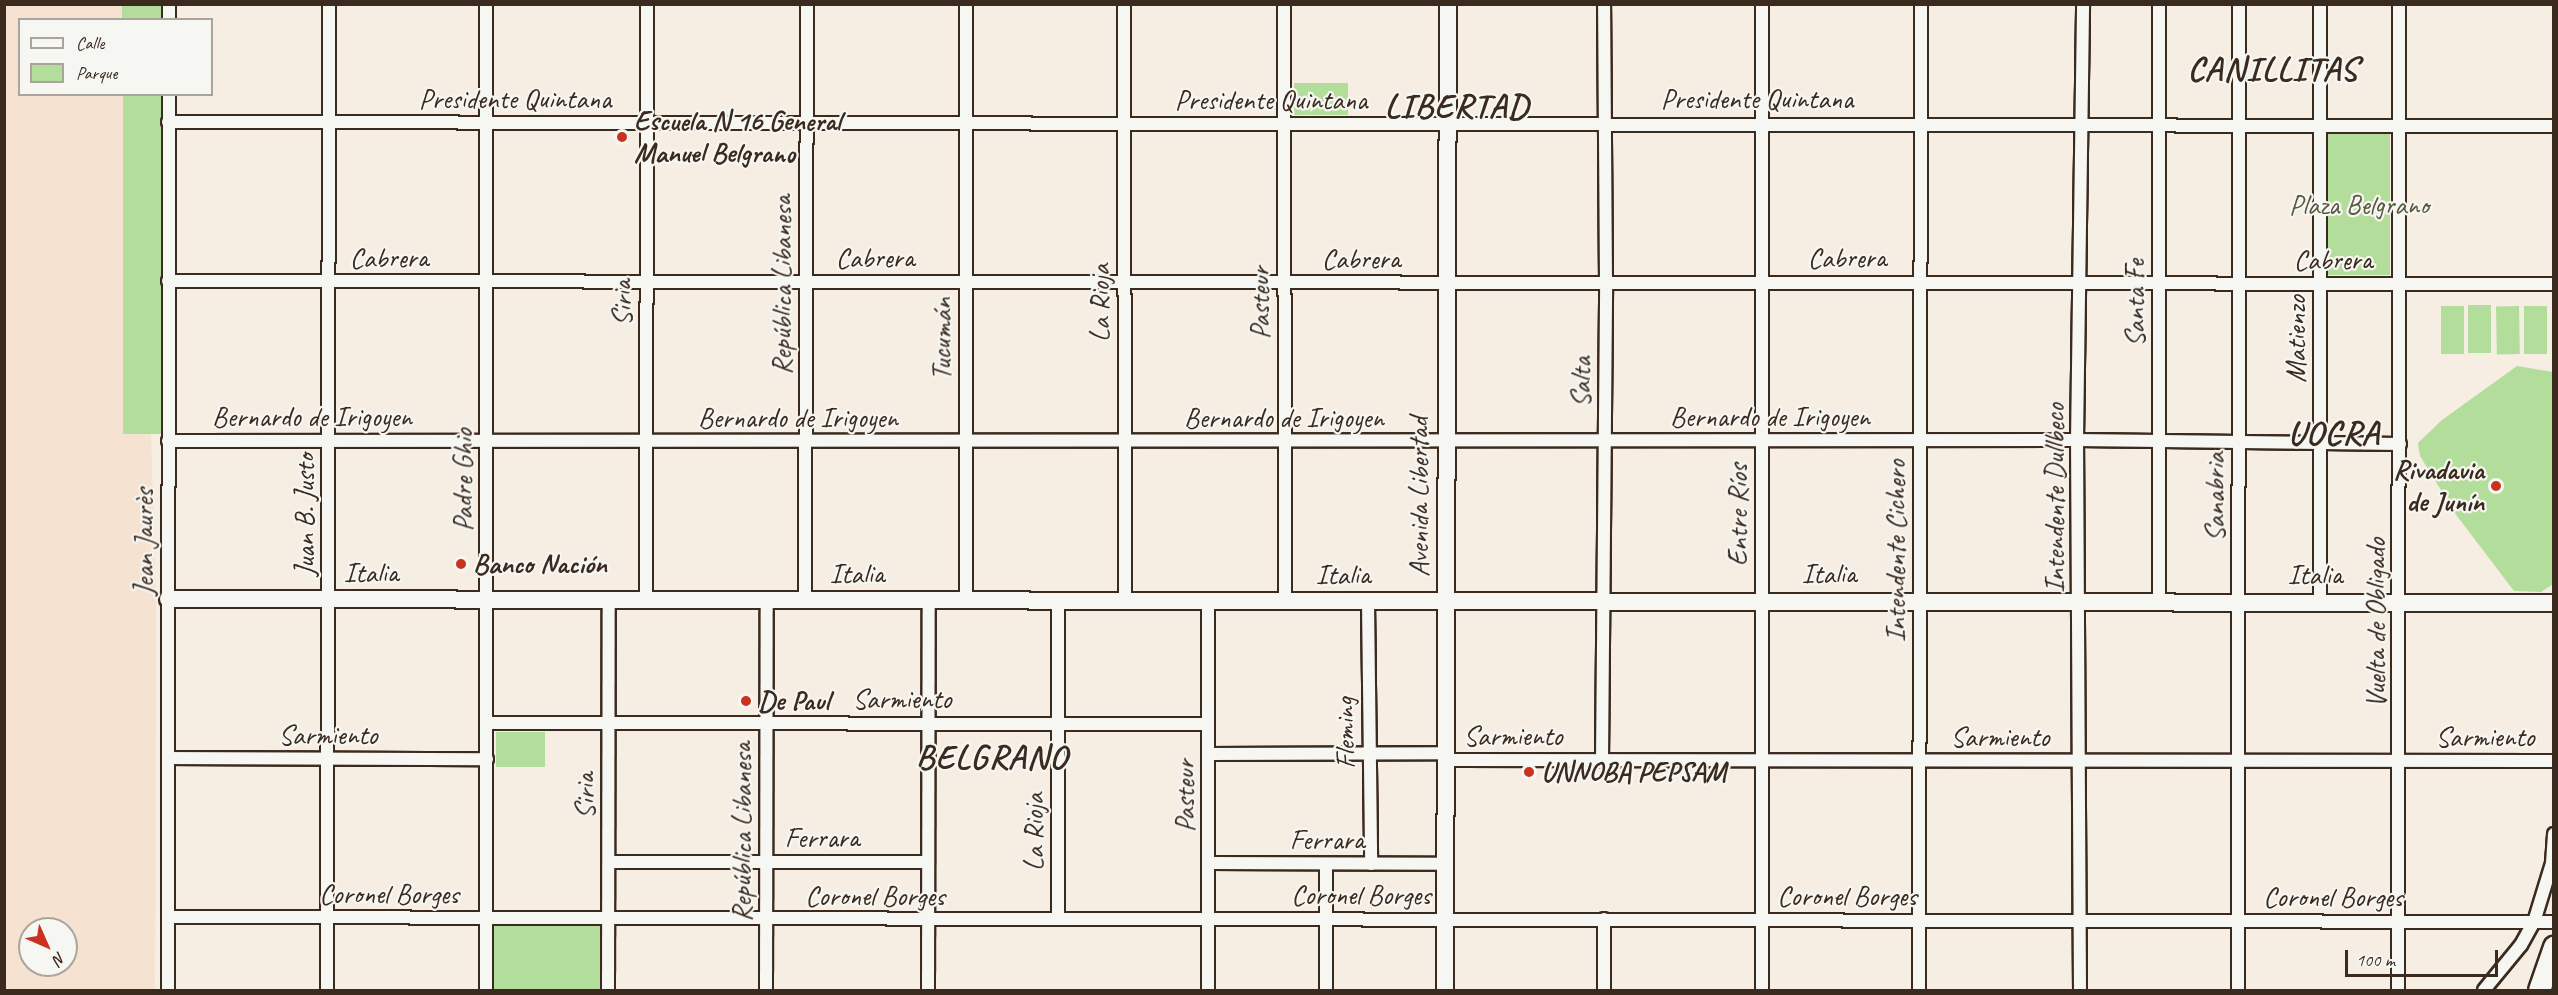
<!DOCTYPE html>
<meta charset="utf-8">
<style>
body{margin:0}
#map{position:relative;width:2558px;height:995px;overflow:hidden;background:#f6ede3;font-family:Caveat,sans-serif}
div>[style]{position:absolute}
.built>*{inset:0;background:#f6e2d0}
.green>*{inset:0;background:#b3dd9a;transform-origin:0 0}
.roads{filter:drop-shadow(2px 0 #3b2a1e) drop-shadow(-2px 0 #3b2a1e) drop-shadow(0 2px #3b2a1e) drop-shadow(0 -2px #3b2a1e)}
.street>*{height:12px;margin:-6px;padding:0 6px;transform-origin:6px;border-radius:6px;background:#f6f6f2}
.secondary>*{height:16px;margin:-8px;padding:0 8px;transform-origin:8px;border-radius:8px;background:#f6f6f2}
.highway>*{height:21px;margin:-10.5px;padding:0 10.5px;transform-origin:10.5px;border-radius:10.5px;background:#f6f6f2}
.dots>*{width:16px;height:16px;translate:-50% -50%;box-sizing:border-box;border:3px solid #f6f6f2;border-radius:50%}
span{translate:-50% -50%;white-space:nowrap;text-align:center;line-height:1.15;-webkit-text-stroke:4.5px #f6f6f2;paint-order:stroke}
.street-label{font-size:28px;color:#3b2a1e}
.poi-label{font-size:28px;color:#3b2a1e;font-weight:700}
.left{translate:0 -50%;text-align:left}
.right{translate:-100% -50%;text-align:right}
.park-label{font-size:28px;color:#59573d}
.district-label{font-size:34px;color:#3b2a1e;font-weight:700;letter-spacing:1.5px}
.frame{position:absolute;inset:0;border:6px solid #3b2a1e;pointer-events:none}
.legend{position:absolute;left:18px;top:18px;width:195px;height:78px;box-sizing:border-box;background:#f6f6f2;border:2px solid #aba49d;margin:0;padding:8px 10px;list-style:none;font-size:18px;color:#3b2a1e}
.legend li{display:flex;align-items:center;gap:12px;height:30px}
.legend b{width:30px;border:2px solid #aba49d}
.north{position:absolute;left:18px;top:917px;width:60px;height:60px;box-sizing:border-box;background:#f6f6f2;border:2px solid #aba49d;border-radius:50%;rotate:135deg;font-size:16px;font-weight:700;line-height:24px;text-align:center;color:#3b2a1e}
.north::after{content:'';display:block;margin:auto;width:21px;height:27px;background:#c8321e;clip-path:polygon(50% 0,100% 100%,50% 72%,0 100%)}
.scale{position:absolute;left:2345px;top:950px;width:153px;height:27px;box-sizing:border-box;border:3px solid #3b2a1e;border-top:0;padding-left:8px;font-size:18px;line-height:21px;white-space:nowrap;color:#3b2a1e;-webkit-text-stroke:4px #f6f6f2;paint-order:stroke}
</style>
<div id="map">
<div class="built">
<i style="clip-path:polygon(evenodd,5px 5px,122px 5px,122px 19px,20px 20px,20px 94px,123px 95px,127px 434px,151px 434px,156px 608px,155px 990px,5px 990px,5px 5px,30px 929px,66px 929px,66px 965px,30px 965px,30px 929px)"></i>
</div>
<div class="green">
<i style="left:122px;top:5px;width:40px;height:14px"></i>
<i style="left:1294px;top:83px;width:54px;height:32px"></i>
<i style="left:123px;top:95px;width:39px;height:339px"></i>
<i style="left:2390px;top:134px;width:141px;height:63px;rotate:90deg"></i>
<i style="left:2491px;top:305px;width:48px;height:23px;rotate:90deg"></i>
<i style="left:2441px;top:306px;width:23px;height:48px"></i>
<i style="left:2519px;top:306px;width:48px;height:23px;rotate:89deg"></i>
<i style="left:2524px;top:306px;width:23px;height:48px"></i>
<i style="clip-path:polygon(2517px 366px,2553px 372px,2553px 584px,2541px 592px,2514px 591px,2457px 516px,2420px 456px,2418px 443px,2442px 420px)"></i>
<i style="left:545px;top:732px;width:35px;height:49px;rotate:90deg"></i>
<i style="left:494px;top:925px;width:107px;height:65px"></i>
</div>
<div class="roads">
<div class="street">
<i style="left:169px;top:4px;width:16px;rotate:90deg"></i>
<i style="left:1124px;top:4px;width:598px;rotate:89.9deg"></i>
<i style="left:1284px;top:4px;width:598px;rotate:89.9deg"></i>
<i style="left:1762px;top:4px;width:986px;rotate:90deg"></i>
<i style="left:168px;top:122px;width:2386px;rotate:0.1deg"></i>
<i style="left:168px;top:281px;width:2386px;rotate:0.07deg"></i>
<i style="left:168px;top:441px;width:1909px;rotate:-0.03deg"></i>
<i style="left:2077px;top:440px;width:323px;rotate:0.7deg"></i>
<i style="left:646px;top:601px;width:597px;rotate:-89.9deg"></i>
<i style="left:805px;top:601px;width:597px;rotate:-89.81deg"></i>
<i style="left:966px;top:601px;width:597px;rotate:-90deg"></i>
<i style="left:1208px;top:602px;width:388px;rotate:90deg"></i>
<i style="left:1368px;top:602px;width:262px;rotate:89.3deg"></i>
<i style="left:2159px;top:602px;width:598px;rotate:-90deg"></i>
<i style="left:2320px;top:602px;width:598px;rotate:-90deg"></i>
<i style="left:487px;top:723px;width:721px;rotate:0.08deg"></i>
<i style="left:1208px;top:754px;width:237px;rotate:-0.2deg"></i>
<i style="left:168px;top:758px;width:319px;rotate:0.2deg"></i>
<i style="left:1445px;top:760px;width:1109px;rotate:0.05deg"></i>
<i style="left:1602px;top:760px;width:478px;rotate:-89.5deg"></i>
<i style="left:1606px;top:282px;width:278px;rotate:-90.4deg"></i>
<i style="left:609px;top:862px;width:319px"></i>
<i style="left:1209px;top:863px;width:236px;rotate:0.2deg"></i>
<i style="left:168px;top:917px;width:2386px;rotate:0.12deg"></i>
<i style="left:1058px;top:919px;width:317px;rotate:-90deg"></i>
<i style="left:168px;top:990px;width:896px;rotate:-89.94deg"></i>
<i style="left:327px;top:990px;width:986px;rotate:-89.88deg"></i>
<i style="left:486px;top:990px;width:986px;rotate:-90deg"></i>
<i style="left:608px;top:990px;width:389px;rotate:-89.9deg"></i>
<i style="left:766px;top:990px;width:389px;rotate:-89.9deg"></i>
<i style="left:928px;top:990px;width:389px;rotate:-89.9deg"></i>
<i style="left:1326px;top:990px;width:126px;rotate:-90deg"></i>
<i style="left:1604px;top:990px;width:71px;rotate:-90deg"></i>
<i style="left:1919px;top:990px;width:986px;rotate:-89.88deg"></i>
<i style="left:2080px;top:990px;width:550px;rotate:-90.31deg"></i>
<i style="left:2077px;top:440px;width:436px;rotate:-89.2deg"></i>
<i style="left:2238px;top:990px;width:986px;rotate:-89.94deg"></i>
<i style="left:2398px;top:990px;width:986px;rotate:-89.94deg"></i>
<i style="left:2484px;top:990px;width:58px;rotate:-50.6deg"></i>
<i style="left:2521px;top:945px;width:26px;rotate:-61deg"></i>
<i style="left:2534px;top:922px;width:62px;rotate:-73deg"></i>
<i style="left:2552px;top:863px;width:29px;rotate:-86deg"></i>
</div>
<div class="secondary">
<i style="left:168px;top:599px;width:2386px;rotate:0.1deg"></i>
<i style="left:1445px;top:990px;width:986px;rotate:-89.83deg"></i>
</div>
<div class="highway">
<i style="left:2539px;top:990px;width:46px;rotate:-70.8deg"></i>
</div>
</div>
<div class="dots">
<i style="left:622px;top:137px;background:#c8321e"></i>
<i style="left:2496px;top:486px;background:#c8321e"></i>
<i style="left:461px;top:564px;background:#c8321e"></i>
<i style="left:746px;top:701px;background:#c8321e"></i>
<i style="left:1529px;top:772px;background:#c8321e"></i>
</div>
<div class="street-label">
<span style="left:515px;top:99px">Presidente Quintana</span>
<span style="left:1757px;top:99px">Presidente Quintana</span>
<span style="left:1271px;top:100px">Presidente Quintana</span>
<span style="left:389px;top:258px">Cabrera</span>
<span style="left:875px;top:258px">Cabrera</span>
<span style="left:1847px;top:258px">Cabrera</span>
<span style="left:1361px;top:259px">Cabrera</span>
<span style="left:2333px;top:260px">Cabrera</span>
<span style="left:782px;top:285px;rotate:-90deg">República Libanesa</span>
<span style="left:622px;top:303px;rotate:-90deg">Siria</span>
<span style="left:1100px;top:303px;rotate:-90deg">La Rioja</span>
<span style="left:1260px;top:303px;rotate:-90deg">Pasteur</span>
<span style="left:2135px;top:303px;rotate:-90deg">Santa Fe</span>
<span style="left:942px;top:339px;rotate:-90deg">Tucumán</span>
<span style="left:2296px;top:339px;rotate:-90deg">Matienzo</span>
<span style="left:1581px;top:382px;rotate:-89deg">Salta</span>
<span style="left:312px;top:417px">Bernardo de Irigoyen</span>
<span style="left:1770px;top:417px">Bernardo de Irigoyen</span>
<span style="left:798px;top:418px">Bernardo de Irigoyen</span>
<span style="left:1284px;top:418px">Bernardo de Irigoyen</span>
<span style="left:463px;top:480px;rotate:-90deg">Padre Ghio</span>
<span style="left:1419px;top:497px;rotate:-90deg">Avenida Libertad</span>
<span style="left:2215px;top:497px;rotate:-90deg">Sanabria</span>
<span style="left:2055px;top:498px;rotate:-90deg">Intendente Dullbeco</span>
<span style="left:305px;top:515px;rotate:-90deg">Juan B. Justo</span>
<span style="left:1738px;top:515px;rotate:-90deg">Entre Ríos</span>
<span style="left:144px;top:542px;rotate:-90deg">Jean Jaurès</span>
<span style="left:1896px;top:551px;rotate:-90deg">Intendente Cichero</span>
<span style="left:371px;top:573px">Italia</span>
<span style="left:857px;top:574px">Italia</span>
<span style="left:1829px;top:574px">Italia</span>
<span style="left:1343px;top:575px">Italia</span>
<span style="left:2315px;top:575px">Italia</span>
<span style="left:2376px;top:623px;rotate:-90deg">Vuelta de Obligado</span>
<span style="left:902px;top:699px">Sarmiento</span>
<span style="left:1345px;top:733px;rotate:-91deg">Fleming</span>
<span style="left:328px;top:735px">Sarmiento</span>
<span style="left:1513px;top:736px">Sarmiento</span>
<span style="left:2000px;top:737px">Sarmiento</span>
<span style="left:2485px;top:737px">Sarmiento</span>
<span style="left:585px;top:796px;rotate:-90deg">Siria</span>
<span style="left:1185px;top:796px;rotate:-90deg">Pasteur</span>
<span style="left:742px;top:832px;rotate:-90deg">República Libanesa</span>
<span style="left:1034px;top:832px;rotate:-90deg">La Rioja</span>
<span style="left:822px;top:838px">Ferrara</span>
<span style="left:1327px;top:840px">Ferrara</span>
<span style="left:389px;top:894px">Coronel Borges</span>
<span style="left:1361px;top:895px">Coronel Borges</span>
<span style="left:875px;top:896px">Coronel Borges</span>
<span style="left:1847px;top:896px">Coronel Borges</span>
<span style="left:2333px;top:897px">Coronel Borges</span>
</div>
<div class="poi-label">
<span class="left" style="left:634px;top:137px">Escuela N 16 General<br>Manuel Belgrano</span>
<span class="right" style="left:2484px;top:486px">Rivadavia<br>de Junín</span>
<span class="left" style="left:473px;top:564px">Banco Nación</span>
<span class="left" style="left:758px;top:701px">De Paul</span>
<span class="left" style="left:1541px;top:772px">UNNOBA PEPSAM</span>
</div>
<div class="park-label">
<span style="left:2359px;top:205px">Plaza Belgrano</span>
</div>
<div class="district-label">
<span style="left:2273px;top:69px">CANILLITAS</span>
<span style="left:1457px;top:106px">LIBERTAD</span>
<span style="left:2334px;top:433px">UOCRA</span>
<span style="left:992px;top:757px">BELGRANO</span>
</div>
<div class="frame"></div>
<ul class="legend">
<li><b style="height:8px;background:#f6f6f2"></b>Calle</li>
<li><b style="height:16px;background:#b3dd9a"></b>Parque</li>
</ul>
<div class="north">N</div>
<div class="scale">100 m</div>
</div>
